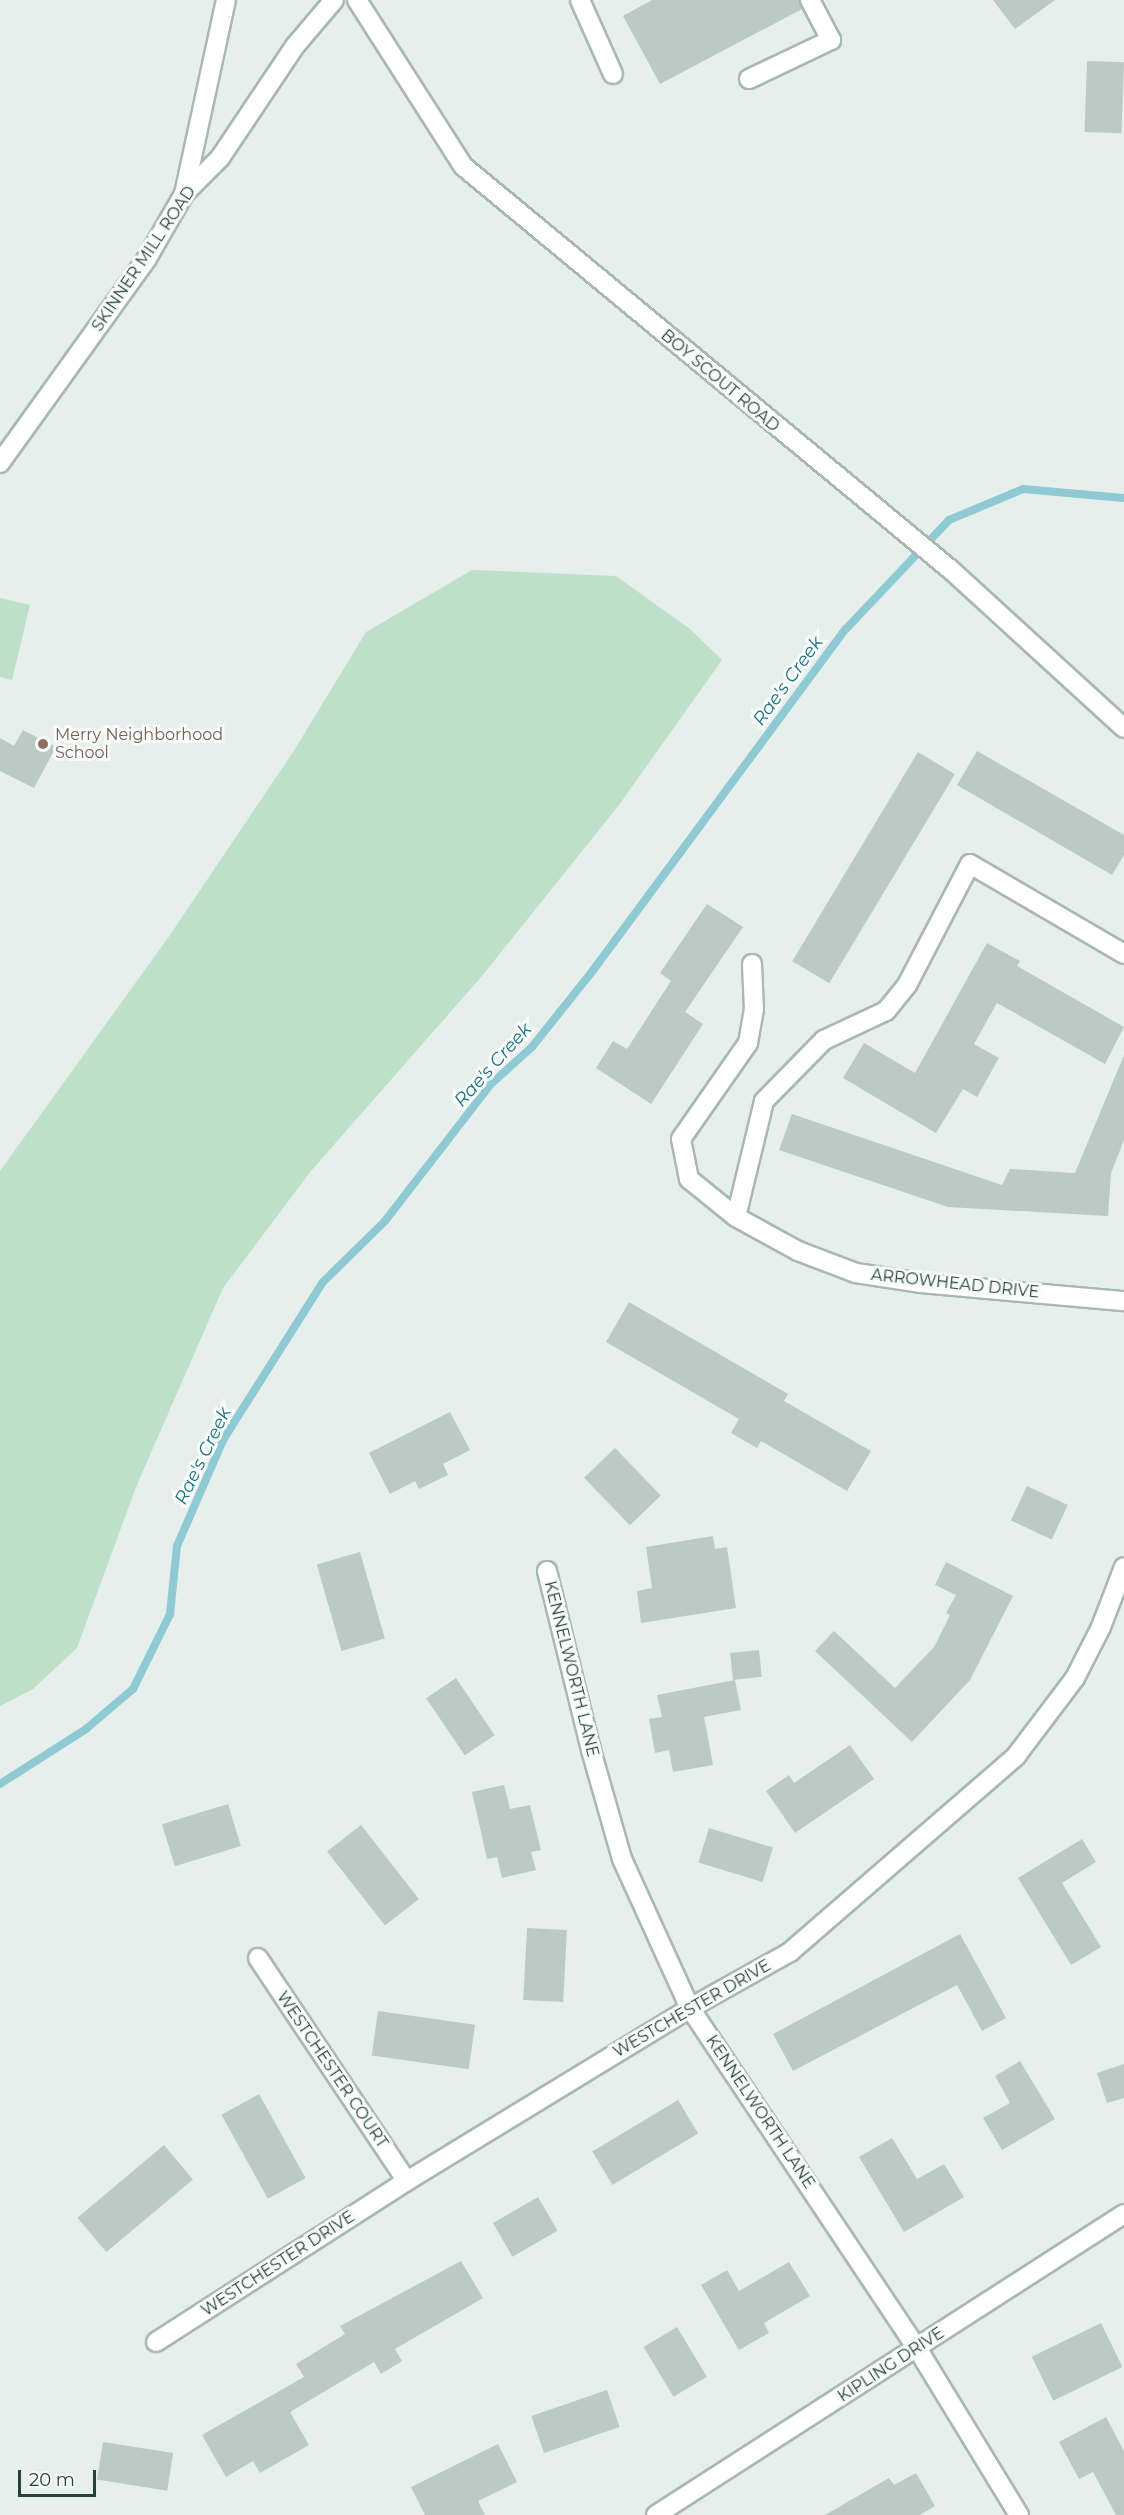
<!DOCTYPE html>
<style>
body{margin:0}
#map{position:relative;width:1124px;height:2515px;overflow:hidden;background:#e6efeb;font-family:Montserrat,sans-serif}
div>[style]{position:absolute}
.green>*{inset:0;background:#bfe0c8}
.stream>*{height:8px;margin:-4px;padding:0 4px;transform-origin:4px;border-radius:4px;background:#8ec9d4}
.building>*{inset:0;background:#bbcac4;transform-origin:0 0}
.roads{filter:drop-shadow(2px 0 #a8b8b2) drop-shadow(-2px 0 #a8b8b2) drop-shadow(0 2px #a8b8b2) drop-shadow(0 -2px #a8b8b2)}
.minor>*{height:18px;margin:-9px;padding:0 9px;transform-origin:9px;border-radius:9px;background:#fff}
.dots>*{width:16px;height:16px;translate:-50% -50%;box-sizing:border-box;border:3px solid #f7fbf9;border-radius:50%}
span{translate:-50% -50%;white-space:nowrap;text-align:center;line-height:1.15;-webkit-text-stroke:6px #f7fbf9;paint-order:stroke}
.street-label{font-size:16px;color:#24423a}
.education-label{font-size:16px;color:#785e54}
.left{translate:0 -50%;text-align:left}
.water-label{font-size:18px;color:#1c6f80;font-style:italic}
.scale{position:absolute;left:18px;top:2470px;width:78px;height:27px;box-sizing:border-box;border:3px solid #24423a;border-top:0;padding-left:8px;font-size:18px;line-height:21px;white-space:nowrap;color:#24423a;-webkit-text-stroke:4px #f7fbf9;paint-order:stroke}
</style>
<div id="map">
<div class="green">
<i style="clip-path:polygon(472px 570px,616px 576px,690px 629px,722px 660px,619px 805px,482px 976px,311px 1171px,223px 1288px,136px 1487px,77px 1648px,33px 1689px,0 1706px,0 1171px,170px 935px,295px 749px,366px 632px)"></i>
<i style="clip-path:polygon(0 598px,30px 605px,12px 680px,0 677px)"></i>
</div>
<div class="stream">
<i style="left:0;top:1784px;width:102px;rotate:-32.6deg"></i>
<i style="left:86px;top:1729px;width:62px;rotate:-40.4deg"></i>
<i style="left:133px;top:1689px;width:84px;rotate:-63.7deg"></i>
<i style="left:170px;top:1614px;width:68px;rotate:-84.1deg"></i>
<i style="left:177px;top:1546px;width:116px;rotate:-66.5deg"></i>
<i style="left:223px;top:1440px;width:187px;rotate:-57.7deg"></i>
<i style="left:323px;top:1282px;width:87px;rotate:-44.5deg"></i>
<i style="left:385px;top:1221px;width:173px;rotate:-52.3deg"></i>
<i style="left:491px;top:1084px;width:55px;rotate:-42.1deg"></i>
<i style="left:532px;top:1047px;width:100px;rotate:-51.5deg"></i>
<i style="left:594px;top:969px;width:423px;rotate:-53.5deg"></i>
<i style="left:846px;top:629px;width:150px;rotate:-46.6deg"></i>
<i style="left:949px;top:520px;width:80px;rotate:-22.7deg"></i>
<i style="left:1023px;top:489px;width:101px;rotate:5.1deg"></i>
</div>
<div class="building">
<i style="clip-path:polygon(652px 0,799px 0,802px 9px,660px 84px,623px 16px)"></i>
<i style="clip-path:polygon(993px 0,1055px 0,1015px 29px)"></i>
<i style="left:1087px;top:61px;width:37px;height:71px;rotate:2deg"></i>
<i style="clip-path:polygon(23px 730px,56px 747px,34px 788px,0 771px,0 738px,14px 746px)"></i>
<i style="clip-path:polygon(977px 751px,1124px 835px,1124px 855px,1112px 875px,957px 785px)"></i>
<i style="left:918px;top:752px;width:43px;height:244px;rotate:31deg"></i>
<i style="clip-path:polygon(707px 904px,743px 927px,685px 1012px,703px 1024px,651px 1104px,596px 1068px,613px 1041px,627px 1049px,671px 981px,660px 973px)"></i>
<i style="clip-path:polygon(987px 943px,1020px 961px,1017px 966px,1124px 1027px,1105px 1064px,997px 1003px,974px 1044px,999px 1058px,977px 1097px,963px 1089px,936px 1133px,843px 1078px,864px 1043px,915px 1073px)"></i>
<i style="clip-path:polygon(1124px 1055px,1124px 1140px,1111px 1173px,1108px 1216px,948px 1207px,779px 1150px,792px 1114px,1002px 1185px,1010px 1169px,1075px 1173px)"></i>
<i style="clip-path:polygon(629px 1302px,788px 1394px,784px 1401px,871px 1451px,847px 1491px,761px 1441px,757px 1448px,731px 1433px,739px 1419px,606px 1342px)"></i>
<i style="clip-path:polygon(450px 1412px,470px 1450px,443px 1464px,448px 1475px,419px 1489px,415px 1481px,390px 1494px,369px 1453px)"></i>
<i style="left:615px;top:1448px;width:66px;height:43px;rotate:46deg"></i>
<i style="left:1027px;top:1486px;width:45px;height:38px;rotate:25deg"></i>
<i style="clip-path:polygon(713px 1536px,715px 1549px,727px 1547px,736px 1608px,641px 1623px,637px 1591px,652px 1588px,646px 1547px)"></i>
<i style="left:360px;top:1552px;width:90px;height:45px;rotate:74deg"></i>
<i style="clip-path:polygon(946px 1562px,1013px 1596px,970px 1680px,912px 1742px,815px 1651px,834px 1631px,895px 1688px,934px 1647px,950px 1615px,946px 1613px,956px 1595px,935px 1585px)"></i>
<i style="left:759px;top:1650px;width:27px;height:29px;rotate:84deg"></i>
<i style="left:456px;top:1678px;width:69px;height:36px;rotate:56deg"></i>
<i style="clip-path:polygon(735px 1680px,741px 1710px,704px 1717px,713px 1765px,673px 1772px,669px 1750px,655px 1753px,649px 1719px,662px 1717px,657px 1695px)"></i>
<i style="clip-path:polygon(850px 1745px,874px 1779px,795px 1833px,766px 1791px,789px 1775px,794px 1783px)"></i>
<i style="clip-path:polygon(504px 1785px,510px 1809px,530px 1805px,541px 1850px,531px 1852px,536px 1870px,502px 1878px,497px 1857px,487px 1859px,472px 1792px)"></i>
<i style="left:228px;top:1804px;width:44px;height:69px;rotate:73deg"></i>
<i style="left:361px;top:1825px;width:94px;height:43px;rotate:52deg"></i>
<i style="left:709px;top:1828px;width:67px;height:36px;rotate:17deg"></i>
<i style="clip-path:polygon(1082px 1839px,1096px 1862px,1062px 1883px,1101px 1947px,1071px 1965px,1018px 1878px)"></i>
<i style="left:527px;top:1928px;width:40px;height:72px;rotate:3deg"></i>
<i style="clip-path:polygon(960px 1934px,1006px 2018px,982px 2031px,957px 1985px,793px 2071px,773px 2034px)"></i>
<i style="left:378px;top:2011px;width:98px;height:45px;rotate:8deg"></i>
<i style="clip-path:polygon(1020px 2061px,1055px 2119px,1002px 2150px,983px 2118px,1010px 2103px,995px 2076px)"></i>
<i style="clip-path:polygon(1124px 2064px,1124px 2098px,1107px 2103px,1097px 2073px)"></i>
<i style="left:259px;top:2094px;width:96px;height:43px;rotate:61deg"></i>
<i style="left:678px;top:2100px;width:39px;height:100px;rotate:59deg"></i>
<i style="clip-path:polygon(892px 2138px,917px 2179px,944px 2164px,964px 2197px,904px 2232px,859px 2157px)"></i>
<i style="left:164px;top:2145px;width:45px;height:113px;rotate:50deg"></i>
<i style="left:538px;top:2197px;width:39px;height:52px;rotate:60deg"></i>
<i style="clip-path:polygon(461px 2261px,483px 2298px,395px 2349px,402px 2361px,381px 2374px,374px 2362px,290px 2412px,309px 2445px,260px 2473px,253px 2461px,226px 2477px,202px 2435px,304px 2377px,296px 2364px,345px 2334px,340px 2326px)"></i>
<i style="clip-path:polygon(789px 2262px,810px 2296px,764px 2323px,769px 2333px,739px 2350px,701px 2285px,727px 2270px,739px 2291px)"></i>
<i style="left:1101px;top:2323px;width:49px;height:77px;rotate:64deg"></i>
<i style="left:677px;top:2327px;width:58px;height:39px;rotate:59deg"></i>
<i style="left:607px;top:2390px;width:39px;height:80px;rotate:71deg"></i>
<i style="clip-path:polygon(1106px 2417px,1124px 2451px,1124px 2515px,1116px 2515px,1093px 2472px,1079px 2479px,1059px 2442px)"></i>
<i style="left:103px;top:2442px;width:71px;height:38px;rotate:9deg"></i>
<i style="clip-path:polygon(498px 2444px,517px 2482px,478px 2501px,485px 2515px,425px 2515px,411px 2487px)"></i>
<i style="clip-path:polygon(916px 2473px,935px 2506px,920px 2515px,825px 2515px,889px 2478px,894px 2485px)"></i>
</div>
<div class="roads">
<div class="minor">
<i style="left:357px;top:0;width:197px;rotate:57.4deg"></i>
<i style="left:463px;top:166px;width:634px;rotate:39.62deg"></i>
<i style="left:951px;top:570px;width:234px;rotate:42.4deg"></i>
<i style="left:580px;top:0;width:81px;rotate:66deg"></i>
<i style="left:749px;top:79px;width:91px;rotate:-25.4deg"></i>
<i style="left:831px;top:40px;width:45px;rotate:-117.7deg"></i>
<i style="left:184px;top:194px;width:198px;rotate:-77.8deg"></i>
<i style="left:0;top:463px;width:250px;rotate:-54.3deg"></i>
<i style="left:146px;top:260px;width:76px;rotate:-60.1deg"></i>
<i style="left:184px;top:194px;width:51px;rotate:-45deg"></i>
<i style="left:220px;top:158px;width:135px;rotate:-56.2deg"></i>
<i style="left:295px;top:46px;width:60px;rotate:-49.7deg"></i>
<i style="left:752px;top:964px;width:45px;rotate:87.5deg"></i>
<i style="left:754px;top:1009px;width:35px;rotate:100deg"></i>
<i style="left:748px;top:1043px;width:117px;rotate:124.9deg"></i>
<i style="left:681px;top:1139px;width:41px;rotate:78.7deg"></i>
<i style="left:689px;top:1179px;width:60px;rotate:39deg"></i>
<i style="left:736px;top:1217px;width:71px;rotate:28.7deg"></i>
<i style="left:798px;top:1251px;width:62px;rotate:20.8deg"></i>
<i style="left:856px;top:1273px;width:66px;rotate:8.7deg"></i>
<i style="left:921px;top:1283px;width:204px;rotate:5.1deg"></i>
<i style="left:736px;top:1217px;width:119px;rotate:-76.4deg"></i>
<i style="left:764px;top:1101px;width:86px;rotate:-45.5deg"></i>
<i style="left:824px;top:1040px;width:68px;rotate:-25.1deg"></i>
<i style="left:886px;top:1011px;width:33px;rotate:-51deg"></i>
<i style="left:907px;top:985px;width:136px;rotate:-62.5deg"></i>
<i style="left:970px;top:864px;width:178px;rotate:30.3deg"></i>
<i style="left:547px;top:1571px;width:184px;rotate:76.2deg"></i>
<i style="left:591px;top:1750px;width:113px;rotate:74.1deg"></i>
<i style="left:622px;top:1859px;width:164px;rotate:65.5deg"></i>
<i style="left:690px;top:2008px;width:409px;rotate:56.3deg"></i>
<i style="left:917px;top:2348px;width:196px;rotate:58.6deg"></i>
<i style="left:258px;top:1958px;width:268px;rotate:56.3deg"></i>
<i style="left:156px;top:2342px;width:298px;rotate:-32.7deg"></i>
<i style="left:407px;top:2181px;width:332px;rotate:-31.4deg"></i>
<i style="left:690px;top:2008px;width:115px;rotate:-29.2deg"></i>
<i style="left:790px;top:1952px;width:299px;rotate:-40.9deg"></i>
<i style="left:1016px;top:1756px;width:98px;rotate:-52.9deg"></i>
<i style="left:1075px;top:1678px;width:57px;rotate:-63deg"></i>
<i style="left:1101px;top:1627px;width:64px;rotate:-69deg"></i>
<i style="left:656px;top:2515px;width:556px;rotate:-32.75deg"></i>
</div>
</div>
<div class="dots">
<i style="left:43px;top:744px;background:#8d6e63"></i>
</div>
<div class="street-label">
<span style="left:144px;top:259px;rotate:-56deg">SKINNER MILL ROAD</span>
<span style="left:720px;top:381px;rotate:40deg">BOY SCOUT ROAD</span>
<span style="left:955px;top:1284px;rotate:6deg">ARROWHEAD DRIVE</span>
<span style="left:571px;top:1669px;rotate:76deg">KENNELWORTH LANE</span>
<span style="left:692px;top:2009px;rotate:-30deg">WESTCHESTER DRIVE</span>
<span style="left:332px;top:2070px;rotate:56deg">WESTCHESTER COURT</span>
<span style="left:760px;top:2112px;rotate:56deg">KENNELWORTH LANE</span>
<span style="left:278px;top:2264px;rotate:-33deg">WESTCHESTER DRIVE</span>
<span style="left:891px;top:2365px;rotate:-33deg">KIPLING DRIVE</span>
</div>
<div class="education-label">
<span class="left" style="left:55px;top:744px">Merry Neighborhood<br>School</span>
</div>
<div class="water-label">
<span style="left:788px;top:681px;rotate:-54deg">Rae's Creek</span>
<span style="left:493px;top:1065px;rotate:-48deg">Rae's Creek</span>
<span style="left:203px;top:1456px;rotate:-64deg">Rae's Creek</span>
</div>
<div class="scale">20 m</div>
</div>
